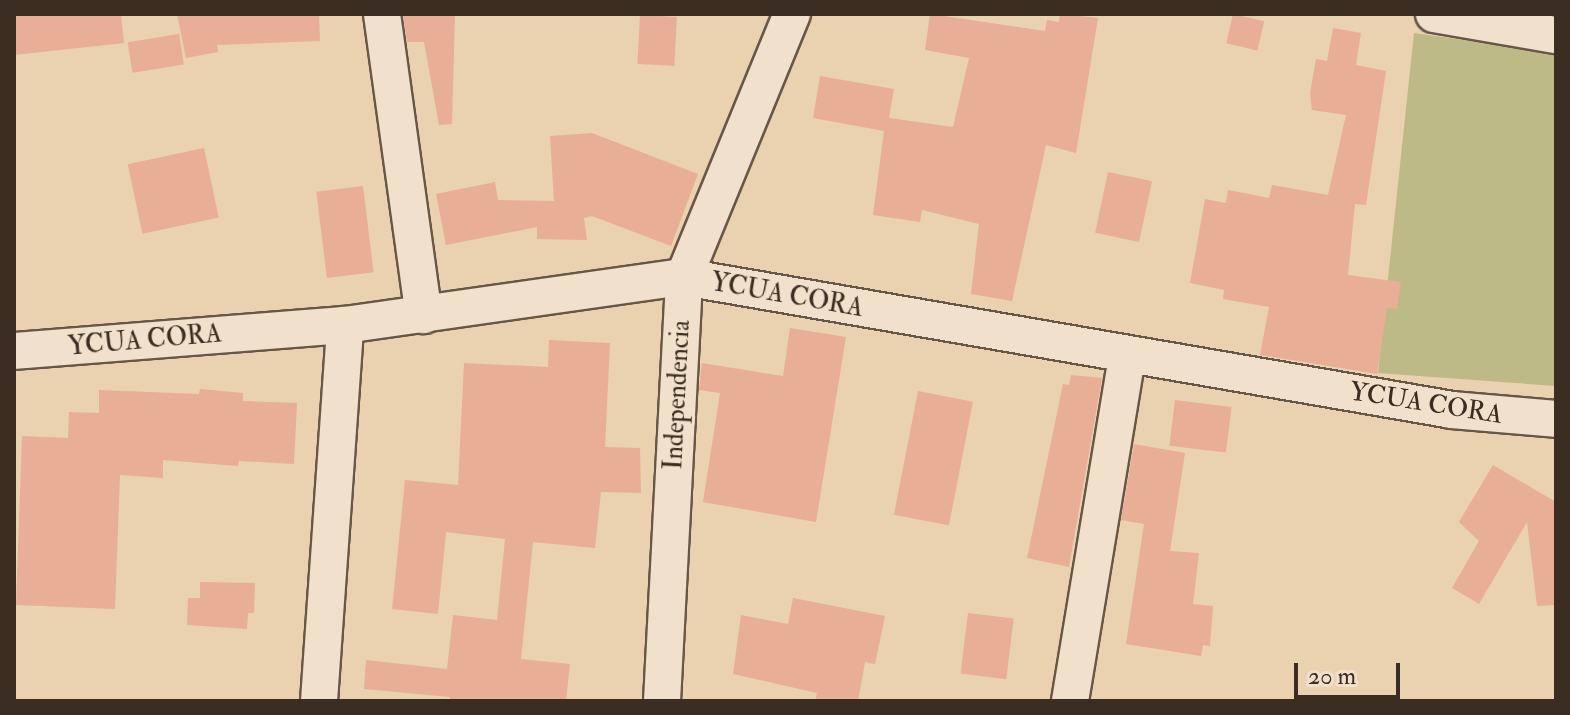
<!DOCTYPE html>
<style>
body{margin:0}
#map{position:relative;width:1570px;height:715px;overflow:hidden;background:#ead1b0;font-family:"IM FELL Double Pica",serif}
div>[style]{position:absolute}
.green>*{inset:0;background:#bdba87}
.building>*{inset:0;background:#e8ae96;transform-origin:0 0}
.roads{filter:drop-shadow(2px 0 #685646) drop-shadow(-2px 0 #685646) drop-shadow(0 2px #685646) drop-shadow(0 -2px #685646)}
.minor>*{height:36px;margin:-18px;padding:0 18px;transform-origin:18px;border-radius:18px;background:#f1e1cc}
span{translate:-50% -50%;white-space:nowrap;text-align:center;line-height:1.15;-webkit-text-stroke:6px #f1e1cc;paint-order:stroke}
.street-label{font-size:26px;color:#3c2d22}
.frame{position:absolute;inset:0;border:16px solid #3c2d22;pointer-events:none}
.scale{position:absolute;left:1294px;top:663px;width:106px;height:36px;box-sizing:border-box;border:4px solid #3c2d22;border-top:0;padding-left:10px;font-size:24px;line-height:28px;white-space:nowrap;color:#3c2d22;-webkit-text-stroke:6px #f1e1cc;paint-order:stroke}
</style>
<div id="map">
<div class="green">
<i style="clip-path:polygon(1414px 33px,1556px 53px,1556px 386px,1378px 373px)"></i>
</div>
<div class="building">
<i style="clip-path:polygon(14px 14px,121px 14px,124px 43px,14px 55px)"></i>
<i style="clip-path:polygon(177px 14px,319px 14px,320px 41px,217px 45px,218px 52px,186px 58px)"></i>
<i style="clip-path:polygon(403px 14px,455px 14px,452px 124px,439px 125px,424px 42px,407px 42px)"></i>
<i style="clip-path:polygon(930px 14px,1045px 31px,1047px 20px,1059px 22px,1060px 14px,1098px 18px,1076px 153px,1046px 145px,1012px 301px,971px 294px,979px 224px,922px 210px,920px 222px,873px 215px,884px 131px,813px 118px,820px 76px,894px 89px,889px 118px,953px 127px,969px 58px,925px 50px)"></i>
<i style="left:1233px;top:14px;width:32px;height:30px;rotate:13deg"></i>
<i style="left:640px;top:15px;width:37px;height:49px;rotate:3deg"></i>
<i style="clip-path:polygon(1333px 28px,1361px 33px,1356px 65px,1386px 71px,1366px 205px,1355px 204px,1348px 275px,1401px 282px,1397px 309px,1387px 308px,1377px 374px,1260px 355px,1269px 307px,1223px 299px,1224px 290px,1190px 283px,1205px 199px,1226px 203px,1228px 190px,1269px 198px,1272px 185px,1328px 195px,1346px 115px,1312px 110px,1310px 93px,1316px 59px,1327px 61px)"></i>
<i style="left:179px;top:34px;width:31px;height:52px;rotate:81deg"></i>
<i style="clip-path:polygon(592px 133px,698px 174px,671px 246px,592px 216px,584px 218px,587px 240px,537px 239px,537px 227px,446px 245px,436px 194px,495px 182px,498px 200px,554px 201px,550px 136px)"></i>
<i style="left:204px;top:148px;width:71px;height:78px;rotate:78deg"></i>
<i style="left:1108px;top:172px;width:45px;height:62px;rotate:12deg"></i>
<i style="left:363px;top:186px;width:87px;height:47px;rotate:83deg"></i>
<i style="clip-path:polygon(790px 328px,846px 337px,816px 522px,703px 502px,720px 393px,699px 390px,702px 363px,783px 376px)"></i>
<i style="clip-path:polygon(549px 340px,610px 343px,605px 447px,640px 448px,641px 493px,601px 492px,595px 548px,533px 542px,521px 659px,570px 664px,566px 701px,450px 701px,450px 697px,364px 689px,366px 660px,447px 669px,453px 615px,497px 620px,505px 539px,446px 532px,438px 614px,392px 609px,405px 480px,458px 485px,464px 363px,548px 367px)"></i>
<i style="clip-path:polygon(1071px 375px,1102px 378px,1069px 567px,1027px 558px,1063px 384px,1069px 385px)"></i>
<i style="clip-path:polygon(200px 389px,243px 393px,243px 401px,297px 403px,294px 464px,239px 461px,238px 466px,163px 460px,163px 478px,120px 475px,115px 609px,16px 605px,22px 436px,68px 438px,69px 412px,99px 413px,99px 390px,199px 394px)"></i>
<i style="left:918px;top:391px;width:56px;height:126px;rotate:11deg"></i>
<i style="left:1175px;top:400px;width:57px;height:46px;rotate:7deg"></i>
<i style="clip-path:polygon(1134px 444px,1185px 453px,1170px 551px,1199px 553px,1193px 604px,1213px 606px,1210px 646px,1203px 645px,1201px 656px,1126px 644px,1144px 524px,1121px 520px)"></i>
<i style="clip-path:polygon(1493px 465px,1556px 502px,1556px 605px,1537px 606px,1527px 522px,1479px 604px,1452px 588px,1479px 541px,1459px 522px)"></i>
<i style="clip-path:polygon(200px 582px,255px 583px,254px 613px,248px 613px,247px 629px,187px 625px,188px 598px,200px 598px)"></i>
<i style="clip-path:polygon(793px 598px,885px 616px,875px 664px,865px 662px,858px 701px,815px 701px,817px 693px,733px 674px,741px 615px,788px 624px)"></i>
<i style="left:968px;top:613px;width:46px;height:61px;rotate:7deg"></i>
</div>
<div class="roads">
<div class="minor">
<i style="left:382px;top:14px;width:304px;rotate:82.1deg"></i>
<i style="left:1434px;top:14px;width:124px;rotate:9.8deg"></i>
<i style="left:14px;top:351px;width:332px;rotate:-4.5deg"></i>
<i style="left:345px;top:325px;width:342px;rotate:-8.1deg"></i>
<i style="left:684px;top:277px;width:779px;rotate:9.82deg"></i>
<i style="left:1452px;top:410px;width:104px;rotate:4.9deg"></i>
<i style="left:319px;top:701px;width:377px;rotate:-86deg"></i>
<i style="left:662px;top:701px;width:425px;rotate:-87deg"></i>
<i style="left:684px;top:277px;width:284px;rotate:-67.7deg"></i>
<i style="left:1070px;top:701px;width:351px;rotate:-80.6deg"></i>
</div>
</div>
<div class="street-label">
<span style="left:787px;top:296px;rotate:10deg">YCUA CORA</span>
<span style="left:145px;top:341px;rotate:-5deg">YCUA CORA</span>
<span style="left:678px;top:395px;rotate:-87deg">Independencia</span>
<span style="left:1426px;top:404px;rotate:9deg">YCUA CORA</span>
</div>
<div class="frame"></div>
<div class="scale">20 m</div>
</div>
